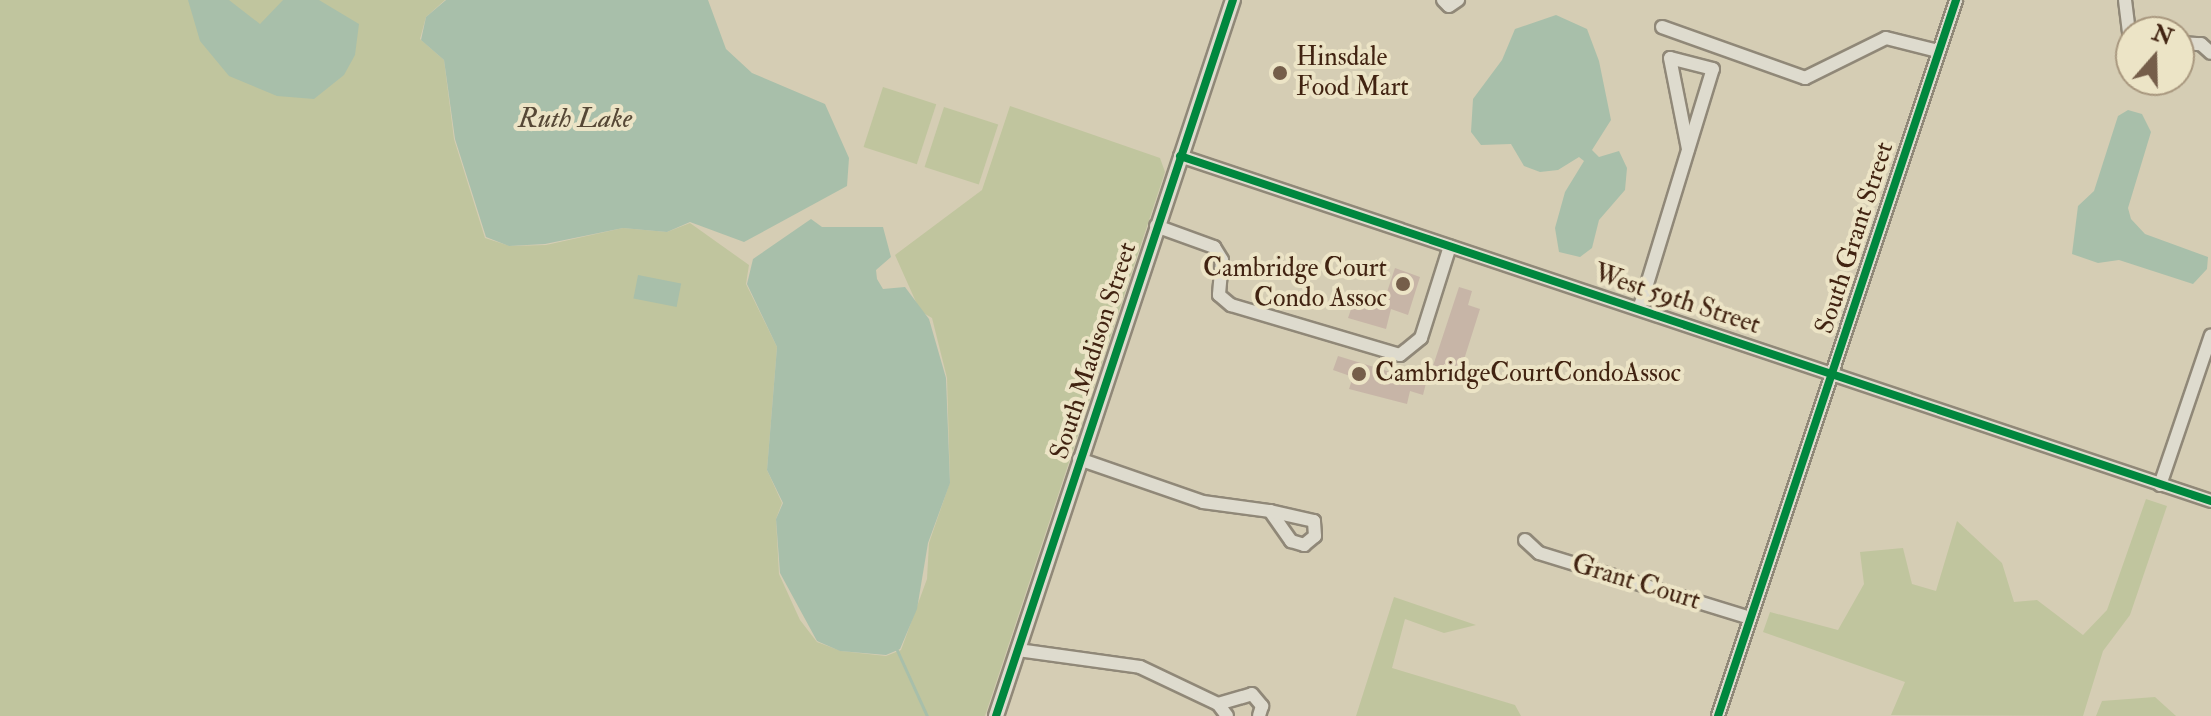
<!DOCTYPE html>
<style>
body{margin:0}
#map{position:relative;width:2211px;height:716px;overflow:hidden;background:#d5cdb4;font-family:"IM FELL Double Pica",serif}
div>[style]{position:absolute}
.green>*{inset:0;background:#c0c59e;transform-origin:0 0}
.water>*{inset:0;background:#a8bfaa;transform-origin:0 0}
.stream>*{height:3px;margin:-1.5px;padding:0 1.5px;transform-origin:1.5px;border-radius:1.5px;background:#a8bfaa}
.building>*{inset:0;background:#c7b5a7}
.roads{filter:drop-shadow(2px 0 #908878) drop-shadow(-2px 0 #908878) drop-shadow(0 2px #908878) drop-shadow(0 -2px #908878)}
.minor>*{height:12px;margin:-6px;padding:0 6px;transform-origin:6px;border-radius:6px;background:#dedbce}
.tertiary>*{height:14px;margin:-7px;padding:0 7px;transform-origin:7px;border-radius:7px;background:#dedbce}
.cycleway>*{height:8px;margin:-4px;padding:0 4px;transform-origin:4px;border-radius:4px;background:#00873e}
.dots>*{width:22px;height:22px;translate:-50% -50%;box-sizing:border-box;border:4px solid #ece4c6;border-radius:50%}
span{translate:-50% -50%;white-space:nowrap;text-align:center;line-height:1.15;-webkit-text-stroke:8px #ece4c6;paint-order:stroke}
.poi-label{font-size:26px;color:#412311}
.left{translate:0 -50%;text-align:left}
.right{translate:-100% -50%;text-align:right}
.street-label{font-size:26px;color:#412311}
.water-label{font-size:28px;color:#564836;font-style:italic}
.north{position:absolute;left:2115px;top:16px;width:80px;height:80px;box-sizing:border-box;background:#ece4c6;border:2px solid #a8977e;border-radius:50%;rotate:20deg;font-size:22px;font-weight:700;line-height:32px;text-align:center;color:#412311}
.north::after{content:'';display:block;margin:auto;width:28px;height:36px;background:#755e4a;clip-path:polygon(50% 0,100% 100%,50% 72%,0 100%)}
</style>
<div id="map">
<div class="green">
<i style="clip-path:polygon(0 0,445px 0,426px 17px,420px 39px,444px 60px,454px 139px,485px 238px,510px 246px,546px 245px,623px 228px,667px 232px,690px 223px,749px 265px,746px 284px,777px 347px,767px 470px,782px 503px,776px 519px,779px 574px,800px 620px,817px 642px,841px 651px,886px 656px,901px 650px,927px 579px,929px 543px,950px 482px,947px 378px,932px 318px,920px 311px,895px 255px,982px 190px,1010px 106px,1160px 158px,1165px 172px,985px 716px,0 716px)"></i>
<i style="left:883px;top:87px;width:56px;height:63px;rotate:18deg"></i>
<i style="left:944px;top:107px;width:57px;height:63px;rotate:18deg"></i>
<i style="clip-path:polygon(2146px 499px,2167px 506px,2130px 615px,2103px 651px,2083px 716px,1891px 715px,1905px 682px,1763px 632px,1770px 612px,1838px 630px,1864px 584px,1860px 552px,1903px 548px,1912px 584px,1936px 591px,1957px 521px,2002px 563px,2014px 602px,2037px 600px,2083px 635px,2107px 610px)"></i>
<i style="clip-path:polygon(1394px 597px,1476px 625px,1444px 633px,1405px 619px,1392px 668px,1515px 705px,1521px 716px,1356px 716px)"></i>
<i style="clip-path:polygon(2155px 697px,2176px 716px,2096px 716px,2102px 701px)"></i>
</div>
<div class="water">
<i style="clip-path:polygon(188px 0,229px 0,260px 24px,283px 0,319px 0,359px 24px,355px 55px,344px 75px,314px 99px,277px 96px,229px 76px,200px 41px)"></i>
<i style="clip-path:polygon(446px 0,708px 0,726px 49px,752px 73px,825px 104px,849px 158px,847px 186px,744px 242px,690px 222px,667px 232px,623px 228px,545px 244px,509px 246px,486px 237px,455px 139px,444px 60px,421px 40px,426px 17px)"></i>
<i style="clip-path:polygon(1556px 15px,1587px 29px,1599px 61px,1611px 120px,1592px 150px,1599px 157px,1619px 151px,1627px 168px,1625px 190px,1599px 220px,1592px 248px,1580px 257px,1559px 252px,1555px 228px,1565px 192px,1584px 161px,1579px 157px,1558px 170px,1540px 172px,1524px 166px,1511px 144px,1481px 145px,1471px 132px,1473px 99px,1502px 60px,1515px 29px)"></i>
<i style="clip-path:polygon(2128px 110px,2142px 114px,2151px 132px,2128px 208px,2131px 219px,2145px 234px,2208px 257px,2207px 269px,2193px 284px,2119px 260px,2098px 263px,2072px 254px,2078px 206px,2094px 191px,2118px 116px)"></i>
<i style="clip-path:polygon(811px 219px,822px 227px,883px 227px,891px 257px,876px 270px,877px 279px,883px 289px,905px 287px,929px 319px,946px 378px,950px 483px,928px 543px,917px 609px,900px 649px,886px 655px,840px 651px,817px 641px,780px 573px,776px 519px,783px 503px,767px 470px,777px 347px,747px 284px,753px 259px)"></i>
<i style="left:638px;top:275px;width:44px;height:24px;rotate:11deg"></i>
</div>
<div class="stream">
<i style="left:896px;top:648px;width:75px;rotate:65.5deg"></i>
</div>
<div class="building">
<i style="clip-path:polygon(1395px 268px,1420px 277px,1408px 315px,1391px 309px,1386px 329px,1348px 318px,1357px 292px,1384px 301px)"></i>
<i style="clip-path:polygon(1459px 287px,1472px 291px,1468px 305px,1480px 309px,1461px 369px,1448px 364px,1443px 378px,1431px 372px)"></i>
<i style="clip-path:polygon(1338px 356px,1426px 383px,1423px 395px,1410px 391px,1407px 404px,1349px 389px,1353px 377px,1333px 370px)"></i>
</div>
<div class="roads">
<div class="minor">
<i style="left:1443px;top:0;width:8px;rotate:45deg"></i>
<i style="left:1449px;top:6px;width:11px;rotate:-34deg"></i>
<i style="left:2125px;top:0;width:49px;rotate:83deg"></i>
<i style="left:1662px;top:27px;width:152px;rotate:19.6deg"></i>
<i style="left:1805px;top:78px;width:90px;rotate:-26.3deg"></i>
<i style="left:1886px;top:38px;width:54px;rotate:14deg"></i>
<i style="left:2179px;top:43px;width:22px;rotate:3deg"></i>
<i style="left:2201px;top:44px;width:13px;rotate:42deg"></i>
<i style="left:1180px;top:156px;width:1087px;rotate:18.5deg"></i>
<i style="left:1156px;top:226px;width:62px;rotate:19.9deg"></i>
<i style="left:1214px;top:247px;width:15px;rotate:58deg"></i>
<i style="left:1222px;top:260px;width:35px;rotate:95deg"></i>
<i style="left:1219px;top:295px;width:16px;rotate:40deg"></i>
<i style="left:1231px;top:305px;width:176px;rotate:16.5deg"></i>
<i style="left:1400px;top:355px;width:27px;rotate:-39deg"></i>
<i style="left:1421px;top:338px;width:96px;rotate:-72.5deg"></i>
<i style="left:1639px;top:309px;width:16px;rotate:-72deg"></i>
<i style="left:1644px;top:294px;width:235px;rotate:-73deg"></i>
<i style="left:1713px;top:69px;width:44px;rotate:-165.7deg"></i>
<i style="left:1670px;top:58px;width:93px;rotate:78.8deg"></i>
<i style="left:1079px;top:459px;width:131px;rotate:19.1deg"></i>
<i style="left:1203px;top:502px;width:68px;rotate:7.7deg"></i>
<i style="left:1270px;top:511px;width:37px;rotate:55deg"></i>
<i style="left:1291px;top:541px;width:14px;rotate:17deg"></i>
<i style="left:1304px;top:545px;width:14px;rotate:-39deg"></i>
<i style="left:1315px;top:536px;width:15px;rotate:-94deg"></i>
<i style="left:1314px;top:521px;width:45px;rotate:-167.2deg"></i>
<i style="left:2160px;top:485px;width:158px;rotate:-71.2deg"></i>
<i style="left:1525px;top:540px;width:19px;rotate:43deg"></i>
<i style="left:1539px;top:553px;width:221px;rotate:17.1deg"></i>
<i style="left:1018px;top:650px;width:123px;rotate:7.9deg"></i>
<i style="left:1140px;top:667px;width:86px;rotate:25.4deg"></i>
<i style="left:1218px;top:704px;width:15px;rotate:53deg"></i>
<i style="left:1218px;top:704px;width:35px;rotate:-16deg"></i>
<i style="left:1252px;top:694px;width:16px;rotate:50deg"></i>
<i style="left:1262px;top:706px;width:10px;rotate:107deg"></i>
<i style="left:1718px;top:716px;width:755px;rotate:-71.61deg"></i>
</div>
<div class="tertiary">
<i style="left:996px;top:716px;width:754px;rotate:-71.69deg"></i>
</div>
</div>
<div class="cycleway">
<i style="left:1180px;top:156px;width:1087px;rotate:18.5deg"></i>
<i style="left:996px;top:716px;width:754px;rotate:-71.69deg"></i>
<i style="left:1718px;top:716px;width:755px;rotate:-71.61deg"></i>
</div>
<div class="dots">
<i style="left:1280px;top:73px;background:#755e4a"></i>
<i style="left:1403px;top:284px;background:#755e4a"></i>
<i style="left:1359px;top:374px;background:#755e4a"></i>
</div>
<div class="poi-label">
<span class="left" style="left:1296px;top:73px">Hinsdale<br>Food Mart</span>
<span class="right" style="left:1387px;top:284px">Cambridge Court<br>Condo Assoc</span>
<span class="left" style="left:1375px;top:374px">CambridgeCourtCondoAssoc</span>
</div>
<div class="street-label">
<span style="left:1855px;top:238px;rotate:-72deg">South Grant Street</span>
<span style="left:1677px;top:300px;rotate:18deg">West 59th Street</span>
<span style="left:1094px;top:351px;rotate:-72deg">South Madison Street</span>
<span style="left:1636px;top:583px;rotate:17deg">Grant Court</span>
</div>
<div class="water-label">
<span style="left:575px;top:119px">Ruth Lake</span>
</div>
<div class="north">N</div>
</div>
